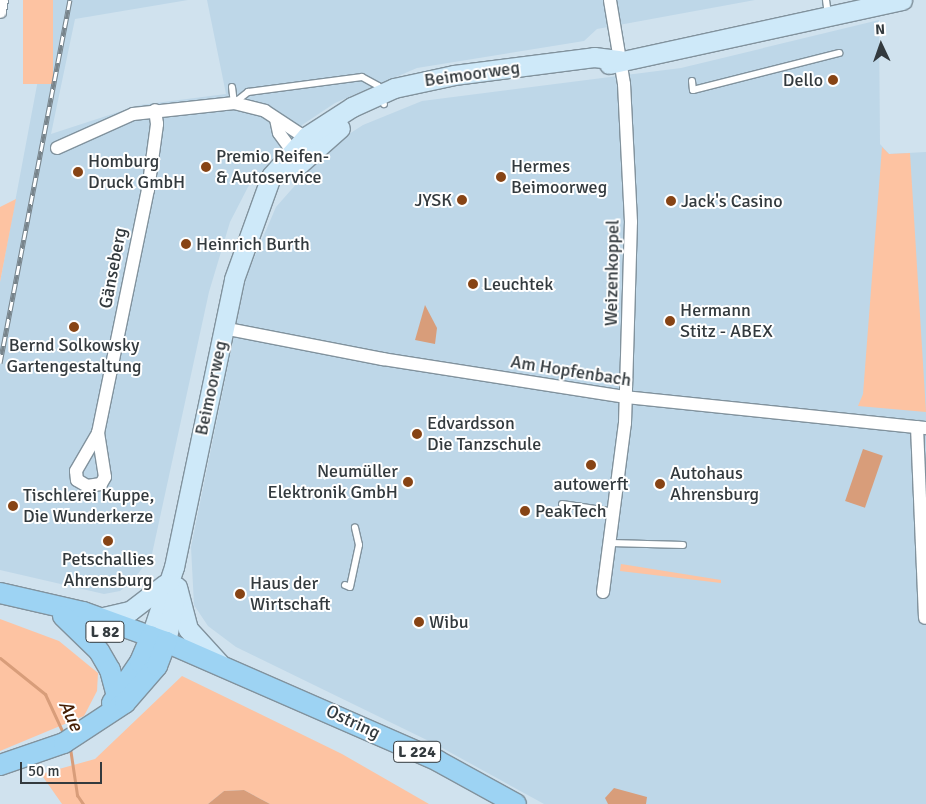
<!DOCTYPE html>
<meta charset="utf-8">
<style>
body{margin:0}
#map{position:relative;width:926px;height:804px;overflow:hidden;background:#d0e2ee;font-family:Signika,sans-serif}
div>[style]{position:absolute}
.built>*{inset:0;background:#bed7e8}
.green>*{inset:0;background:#fdc3a2;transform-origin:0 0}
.water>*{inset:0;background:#d89d7a;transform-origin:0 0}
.stream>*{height:3px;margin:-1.5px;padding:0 1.5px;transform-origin:1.5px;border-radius:1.5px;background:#d89d7a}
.roads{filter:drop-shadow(1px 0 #81929d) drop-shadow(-1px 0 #81929d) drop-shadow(0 1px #81929d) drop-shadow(0 -1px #81929d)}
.lane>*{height:6px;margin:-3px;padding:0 3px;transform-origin:3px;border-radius:3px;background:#fff}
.street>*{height:12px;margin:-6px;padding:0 6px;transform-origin:6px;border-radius:6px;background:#fff}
.secondary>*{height:19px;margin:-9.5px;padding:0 9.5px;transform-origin:9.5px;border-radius:9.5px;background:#cee9f9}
.primary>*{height:20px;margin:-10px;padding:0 10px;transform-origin:10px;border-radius:10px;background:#9dd3f3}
.rail>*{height:5px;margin-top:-2.5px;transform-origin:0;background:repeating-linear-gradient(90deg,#fff 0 9px,#78848b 0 18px);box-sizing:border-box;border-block:1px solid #78848b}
.dots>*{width:14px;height:14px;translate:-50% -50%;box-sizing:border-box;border:2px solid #fff;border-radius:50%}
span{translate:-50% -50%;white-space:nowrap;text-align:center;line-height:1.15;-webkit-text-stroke:4px #fff;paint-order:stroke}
.shield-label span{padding:1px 4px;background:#fff;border:1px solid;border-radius:4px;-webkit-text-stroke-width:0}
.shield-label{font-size:16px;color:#333a3e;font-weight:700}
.street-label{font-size:18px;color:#333a3e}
.poi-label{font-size:18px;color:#333a3e}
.right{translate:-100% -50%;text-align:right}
.left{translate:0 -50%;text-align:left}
.water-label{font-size:19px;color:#472006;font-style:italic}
.north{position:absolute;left:856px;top:20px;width:50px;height:50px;-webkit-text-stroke:4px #fff;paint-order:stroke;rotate:357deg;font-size:14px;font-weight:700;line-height:20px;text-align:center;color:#333a3e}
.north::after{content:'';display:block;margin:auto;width:18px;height:22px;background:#333a3e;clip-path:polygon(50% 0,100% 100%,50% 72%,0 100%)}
.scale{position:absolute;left:20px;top:762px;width:82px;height:22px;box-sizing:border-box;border:2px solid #333a3e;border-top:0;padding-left:6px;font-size:15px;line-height:18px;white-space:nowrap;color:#333a3e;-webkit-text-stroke:4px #fff;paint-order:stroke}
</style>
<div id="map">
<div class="built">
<i style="clip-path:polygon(53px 0,188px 0,75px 19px,51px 134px,140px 105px,226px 94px,207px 0,755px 0,597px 29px,584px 41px,417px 68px,335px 103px,302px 125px,248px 187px,230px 222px,209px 292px,152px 554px,133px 581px,120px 591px,104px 594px,0 570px,0 282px)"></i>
<i style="clip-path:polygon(879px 20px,880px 144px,889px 154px,926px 152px,926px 804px,544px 804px,435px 744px,236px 647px,208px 626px,194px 605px,191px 547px,246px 277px,276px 207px,329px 147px,363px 125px,422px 101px,681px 68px)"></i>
</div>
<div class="green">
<i style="left:23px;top:0;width:30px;height:84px"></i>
<i style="clip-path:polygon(882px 147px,889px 154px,910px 153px,926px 412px,858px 406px,863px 394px)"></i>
<i style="clip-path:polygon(16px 199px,0 282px,0 207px)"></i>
<i style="clip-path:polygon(621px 564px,721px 580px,721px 583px,620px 571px)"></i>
<i style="clip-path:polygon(0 619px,59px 641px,98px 673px,97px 691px,84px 716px,0 751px)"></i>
<i style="clip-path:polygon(182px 676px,342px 754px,429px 804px,270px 804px,244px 790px,224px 791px,208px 804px,62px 804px,41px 774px,95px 759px)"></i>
</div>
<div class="water">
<i style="clip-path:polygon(425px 305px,437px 328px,435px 344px,415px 340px)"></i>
<i style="left:863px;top:449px;width:21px;height:55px;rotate:19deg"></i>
<i style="clip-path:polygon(614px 788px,647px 797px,646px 804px,608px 804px,605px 798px)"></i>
<i style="clip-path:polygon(244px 790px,270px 804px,208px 804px,224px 791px)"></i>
</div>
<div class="stream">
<i style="left:0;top:658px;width:58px;rotate:38.7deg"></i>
<i style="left:45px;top:694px;width:45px;rotate:65.1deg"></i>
<i style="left:70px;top:748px;width:48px;rotate:81.5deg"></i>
<i style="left:77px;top:795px;width:11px;rotate:56deg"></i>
</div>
<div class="roads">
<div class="lane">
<i style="left:826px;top:0;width:15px;rotate:82deg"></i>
<i style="left:692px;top:81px;width:9px;rotate:84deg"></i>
<i style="left:693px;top:90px;width:151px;rotate:-14.2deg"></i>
<i style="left:232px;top:87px;width:16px;rotate:83deg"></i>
<i style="left:234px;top:103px;width:18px;rotate:-38deg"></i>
<i style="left:248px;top:92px;width:115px;rotate:-7.5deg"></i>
<i style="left:362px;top:77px;width:18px;rotate:29deg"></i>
<i style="left:378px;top:86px;width:19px;rotate:72deg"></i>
<i style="left:562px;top:504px;width:54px;rotate:8.6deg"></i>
<i style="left:611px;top:543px;width:72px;rotate:1.6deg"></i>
<i style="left:345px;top:585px;width:5px;rotate:22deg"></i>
<i style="left:350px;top:587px;width:43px;rotate:-77.9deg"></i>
<i style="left:359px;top:545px;width:18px;rotate:-103deg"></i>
</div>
<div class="street">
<i style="left:0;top:12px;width:12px;rotate:-81deg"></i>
<i style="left:276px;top:119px;width:14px;rotate:78deg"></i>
<i style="left:279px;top:133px;width:31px;rotate:54deg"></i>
<i style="left:57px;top:148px;width:83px;rotate:-24.1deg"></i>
<i style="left:133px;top:114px;width:102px;rotate:-6.2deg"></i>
<i style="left:234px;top:103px;width:32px;rotate:14deg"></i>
<i style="left:265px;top:111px;width:56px;rotate:33.4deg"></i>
<i style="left:223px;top:328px;width:163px;rotate:11deg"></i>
<i style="left:383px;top:359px;width:245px;rotate:8.9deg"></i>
<i style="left:625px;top:397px;width:303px;rotate:5.9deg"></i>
<i style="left:917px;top:427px;width:191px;rotate:87.6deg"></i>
<i style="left:98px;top:433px;width:44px;rotate:120.1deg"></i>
<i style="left:76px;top:471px;width:9px;rotate:84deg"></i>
<i style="left:77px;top:480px;width:12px;rotate:31deg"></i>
<i style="left:87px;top:486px;width:14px;rotate:-8deg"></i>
<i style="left:101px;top:484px;width:8px;rotate:-60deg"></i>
<i style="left:105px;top:477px;width:45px;rotate:-99deg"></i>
<i style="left:98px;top:433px;width:248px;rotate:-78.4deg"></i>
<i style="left:148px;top:190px;width:67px;rotate:-82.2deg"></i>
<i style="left:157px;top:124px;width:14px;rotate:-98deg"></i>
<i style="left:603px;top:592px;width:170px;rotate:-82.6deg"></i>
<i style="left:625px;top:423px;width:201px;rotate:-88.3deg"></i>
<i style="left:631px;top:222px;width:138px;rotate:-92.9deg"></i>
<i style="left:624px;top:84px;width:85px;rotate:-99.5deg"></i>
</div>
<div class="secondary">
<i style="left:609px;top:64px;width:300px;rotate:-12.3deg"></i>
<i style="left:295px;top:168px;width:60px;rotate:-41.6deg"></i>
<i style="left:177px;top:587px;width:43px;rotate:75.3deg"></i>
<i style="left:188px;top:629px;width:49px;rotate:47.5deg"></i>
<i style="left:99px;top:618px;width:32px;rotate:-13deg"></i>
<i style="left:130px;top:611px;width:44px;rotate:-37.6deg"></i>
<i style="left:151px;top:636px;width:73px;rotate:-71.6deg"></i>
<i style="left:174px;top:567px;width:294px;rotate:-78.2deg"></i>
<i style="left:234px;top:279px;width:109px;rotate:-70.2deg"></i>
<i style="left:271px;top:176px;width:54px;rotate:-48deg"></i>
<i style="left:307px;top:136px;width:54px;rotate:-32.8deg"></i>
<i style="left:352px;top:107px;width:46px;rotate:-24.3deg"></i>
<i style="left:394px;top:88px;width:61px;rotate:-12.2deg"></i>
<i style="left:454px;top:75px;width:141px;rotate:-7.3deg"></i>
<i style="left:594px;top:57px;width:26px;rotate:7deg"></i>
<i style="left:166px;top:642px;width:45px;rotate:-78.4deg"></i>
</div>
<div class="primary">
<i style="left:0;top:593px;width:85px;rotate:12.9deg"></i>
<i style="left:83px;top:612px;width:88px;rotate:19.9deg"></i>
<i style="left:166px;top:642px;width:297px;rotate:23.6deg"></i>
<i style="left:438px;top:761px;width:89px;rotate:28.9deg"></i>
<i style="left:63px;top:616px;width:50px;rotate:44.2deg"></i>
<i style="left:99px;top:651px;width:22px;rotate:60deg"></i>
<i style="left:110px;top:670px;width:27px;rotate:75deg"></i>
<i style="left:112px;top:703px;width:50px;rotate:-55.7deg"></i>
<i style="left:140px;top:662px;width:28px;rotate:-67deg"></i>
<i style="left:0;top:765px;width:68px;rotate:-19deg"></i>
<i style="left:64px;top:743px;width:73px;rotate:-33.3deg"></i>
<i style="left:125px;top:703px;width:49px;rotate:-49.1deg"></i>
<i style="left:157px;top:666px;width:26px;rotate:-69deg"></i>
</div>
</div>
<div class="rail">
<i style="left:0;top:363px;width:370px;rotate:-79.1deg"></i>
</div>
<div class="dots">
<i style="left:833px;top:80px;background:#874415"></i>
<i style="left:206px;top:167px;background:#874415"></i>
<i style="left:78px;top:172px;background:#874415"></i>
<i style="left:501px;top:177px;background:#874415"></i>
<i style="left:462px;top:200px;background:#874415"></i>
<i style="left:671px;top:201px;background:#874415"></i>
<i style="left:186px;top:244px;background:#874415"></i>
<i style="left:473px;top:284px;background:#874415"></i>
<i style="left:670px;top:321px;background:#874415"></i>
<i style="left:74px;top:327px;background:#874415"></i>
<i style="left:417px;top:434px;background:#874415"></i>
<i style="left:591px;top:465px;background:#874415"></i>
<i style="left:408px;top:482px;background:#874415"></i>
<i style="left:660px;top:484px;background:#874415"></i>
<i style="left:13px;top:506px;background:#874415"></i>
<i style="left:525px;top:511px;background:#874415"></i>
<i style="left:108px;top:541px;background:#874415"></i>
<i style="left:240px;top:594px;background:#874415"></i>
<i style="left:419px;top:622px;background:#874415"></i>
</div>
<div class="shield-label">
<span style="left:105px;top:632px">L 82</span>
<span style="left:417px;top:752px">L 224</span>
</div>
<div class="street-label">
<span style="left:472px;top:74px;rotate:-8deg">Beimoorweg</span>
<span style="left:113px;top:268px;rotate:-79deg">Gänseberg</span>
<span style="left:612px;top:273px;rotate:-89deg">Weizenkoppel</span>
<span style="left:571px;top:371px;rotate:9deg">Am Hopfenbach</span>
<span style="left:211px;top:388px;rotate:-78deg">Beimoorweg</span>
<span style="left:353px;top:722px;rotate:25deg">Ostring</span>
</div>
<div class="poi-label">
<span class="right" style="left:823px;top:80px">Dello</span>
<span class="left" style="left:216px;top:167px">Premio Reifen-<br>&amp; Autoservice</span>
<span class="left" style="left:88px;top:172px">Homburg<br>Druck GmbH</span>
<span class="left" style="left:511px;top:177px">Hermes<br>Beimoorweg</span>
<span class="right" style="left:452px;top:200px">JYSK</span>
<span class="left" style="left:681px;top:201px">Jack's Casino</span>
<span class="left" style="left:196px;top:244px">Heinrich Burth</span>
<span class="left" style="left:483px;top:284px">Leuchtek</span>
<span class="left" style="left:680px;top:321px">Hermann<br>Stitz - ABEX</span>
<span style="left:74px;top:356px">Bernd Solkowsky<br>Gartengestaltung</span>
<span class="left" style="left:427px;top:434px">Edvardsson<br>Die Tanzschule</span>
<span class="right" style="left:398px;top:482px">Neumüller<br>Elektronik GmbH</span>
<span class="left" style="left:670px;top:484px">Autohaus<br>Ahrensburg</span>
<span style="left:591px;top:484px">autowerft</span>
<span class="left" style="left:23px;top:506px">Tischlerei Kuppe,<br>Die Wunderkerze</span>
<span class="left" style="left:535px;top:511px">PeakTech</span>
<span style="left:108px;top:570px">Petschallies<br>Ahrensburg</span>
<span class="left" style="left:250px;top:594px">Haus der<br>Wirtschaft</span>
<span class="left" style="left:429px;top:622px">Wibu</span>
</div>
<div class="water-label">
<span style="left:70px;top:716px;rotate:65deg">Aue</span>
</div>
<div class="north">N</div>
<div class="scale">50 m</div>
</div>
